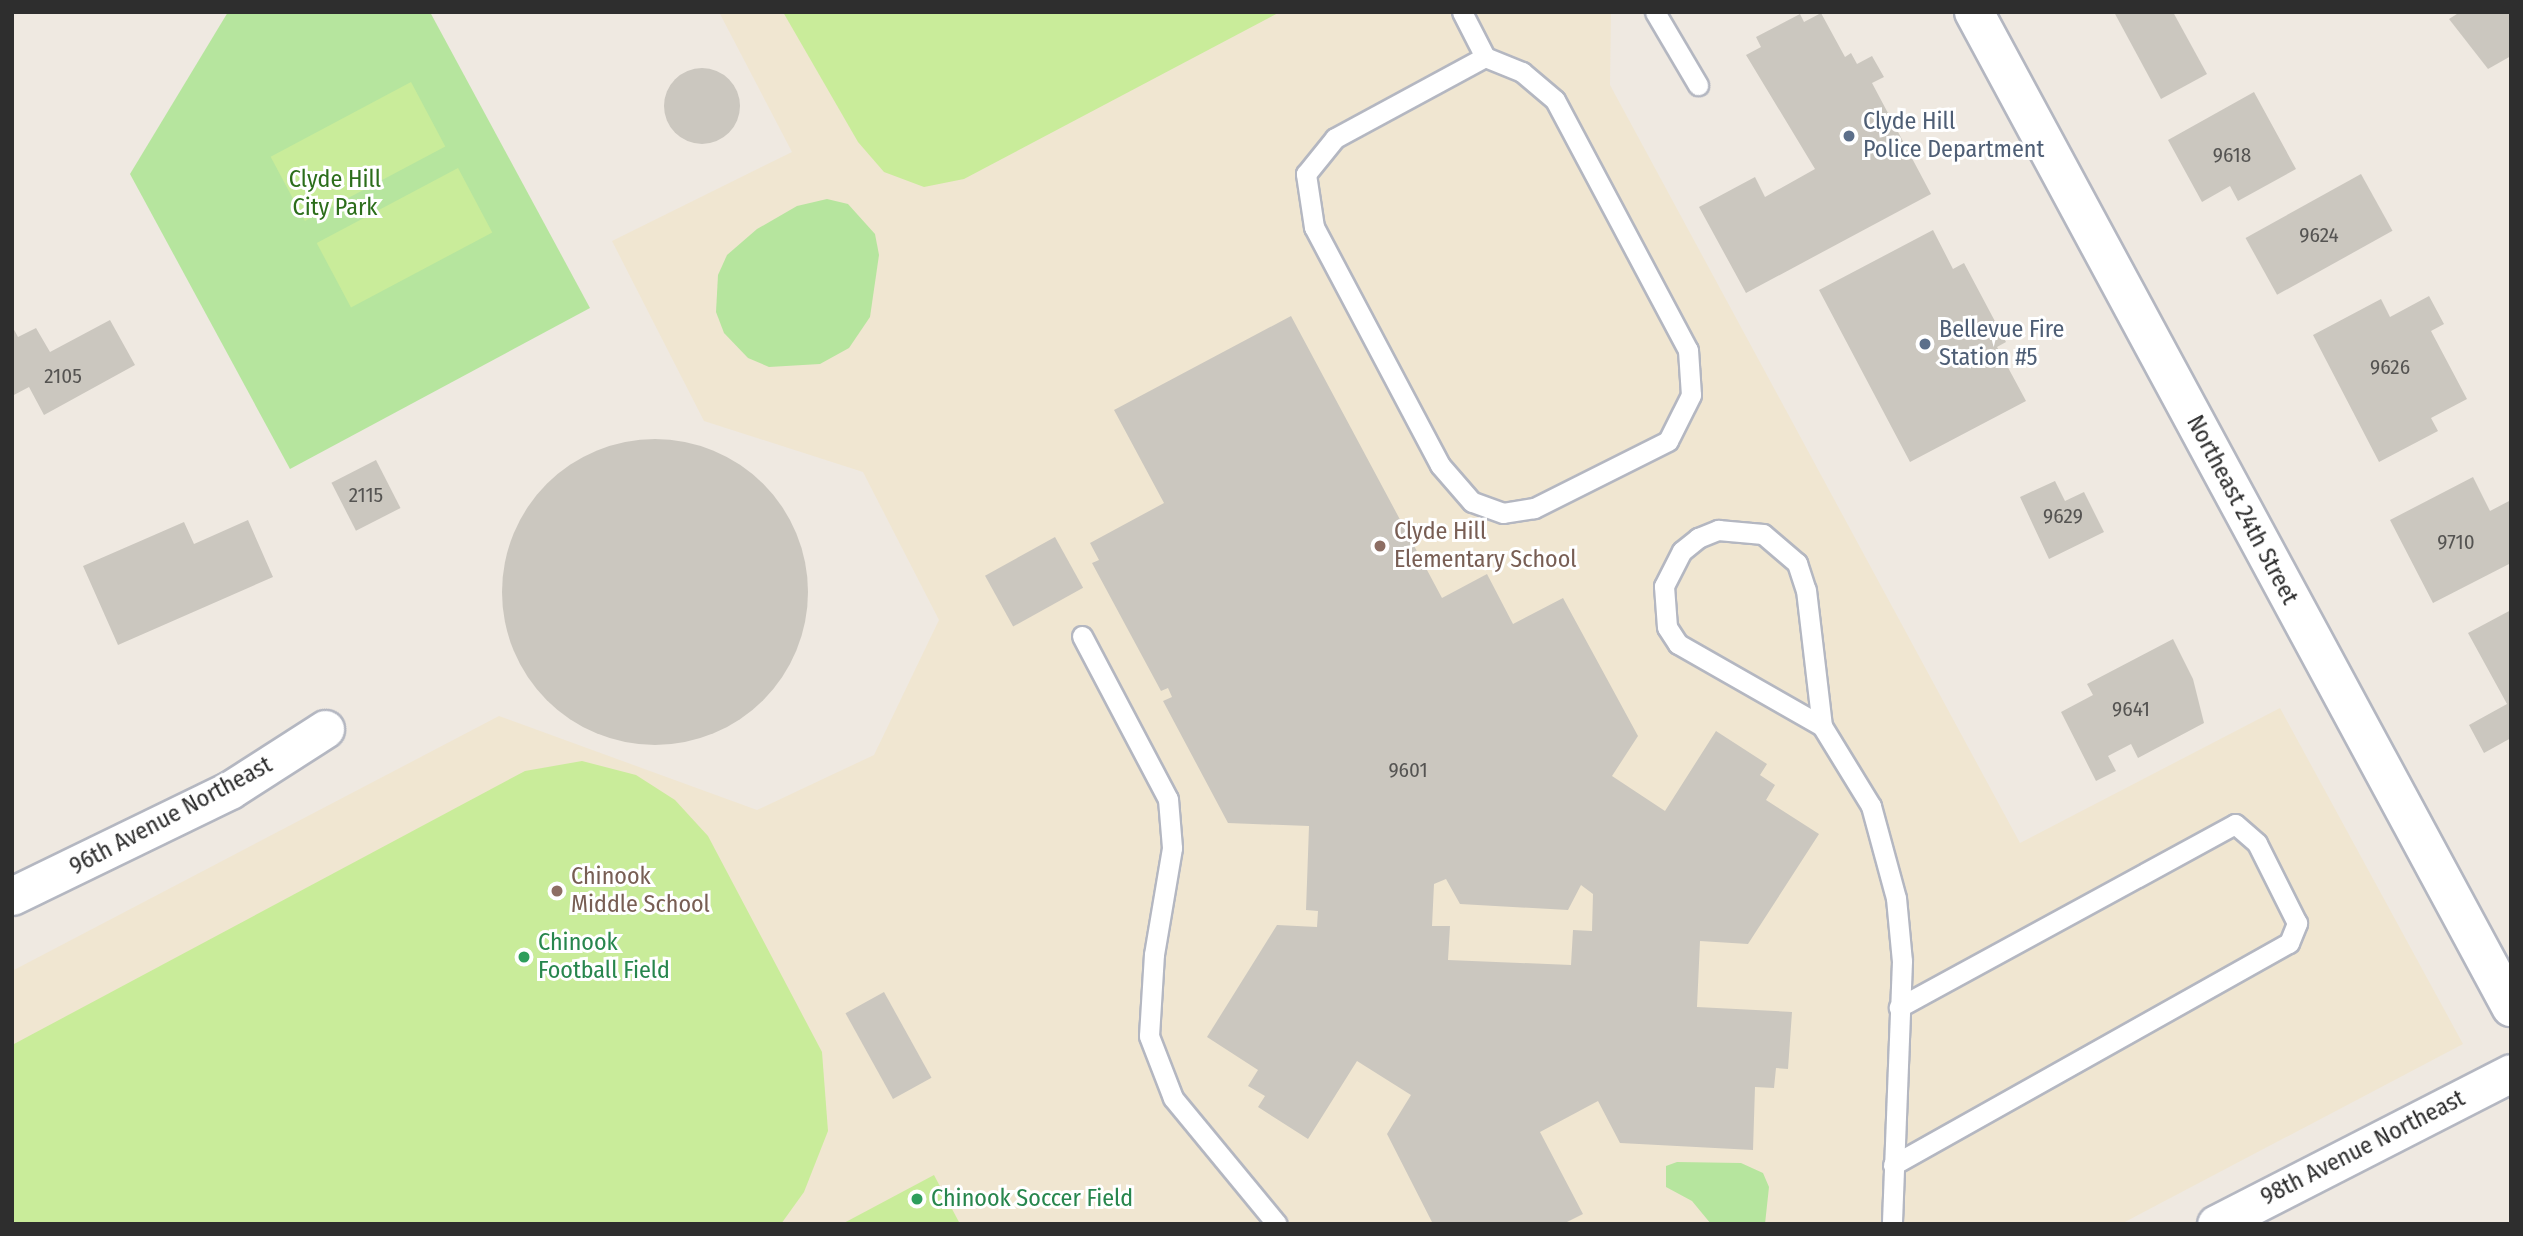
<!DOCTYPE html>
<style>
body{margin:0}
#map{position:relative;width:2523px;height:1236px;overflow:hidden;background:#efe9e1;font-family:"Fira Sans Condensed",sans-serif}
div>[style]{position:absolute}
.education>*{inset:0;background:#f0e6d1}
.green>*{inset:0;background:#b6e59e}
.pitch>*{inset:0;background:#c9ec9a;transform-origin:0 0}
.building>*{inset:0;background:#cbc7bf;transform-origin:0 0}
.round{border-radius:50%}
.roads{filter:drop-shadow(2px 0 #b4b7c1) drop-shadow(-2px 0 #b4b7c1) drop-shadow(0 2px #b4b7c1) drop-shadow(0 -2px #b4b7c1)}
.service>*{height:19px;margin:-9.5px;padding:0 9.5px;transform-origin:9.5px;border-radius:9.5px;background:#fff}
.minor>*{height:37px;margin:-18.5px;padding:0 18.5px;transform-origin:18.5px;border-radius:18.5px;background:#fff}
.secondary>*{height:38px;margin:-19px;padding:0 19px;transform-origin:19px;border-radius:19px;background:#fff}
.dots>*{width:19px;height:19px;translate:-50% -50%;box-sizing:border-box;border:4px solid #fff;border-radius:50%}
span{translate:-50% -50%;white-space:nowrap;text-align:center;line-height:1.15;-webkit-text-stroke:6px #fff;paint-order:stroke}
.number-label{font-size:21px;color:#555452}
.number-label span{-webkit-text-stroke-width:0}
.service-label{font-size:24px;color:#4e5e75}
.left{translate:0 -50%;text-align:left}
.park-label{font-size:24px;color:#2c6e1b}
.street-label{font-size:24px;color:#2e2e2e}
.education-label{font-size:24px;color:#785e54}
.leisure-label{font-size:24px;color:#27864d}
.frame{position:absolute;inset:0;border:14px solid #2e2e2e;pointer-events:none}
</style>
<div id="map">
<div class="education">
<i style="clip-path:polygon(719px 12px,1611px 12px,1610px 85px,2020px 843px,2280px 708px,2463px 1044px,2121px 1224px,12px 1224px,12px 971px,499px 716px,757px 810px,874px 755px,939px 620px,863px 472px,704px 421px,612px 241px,792px 152px)"></i>
</div>
<div class="green">
<i style="clip-path:polygon(228px 12px,430px 12px,590px 308px,290px 469px,130px 174px)"></i>
<i style="clip-path:polygon(827px 199px,848px 204px,875px 234px,879px 255px,870px 317px,849px 348px,820px 364px,769px 367px,748px 358px,724px 333px,716px 312px,718px 275px,727px 255px,757px 229px,797px 206px)"></i>
<i style="clip-path:polygon(1677px 1162px,1741px 1163px,1763px 1173px,1769px 1187px,1765px 1224px,1711px 1224px,1692px 1201px,1666px 1187px,1666px 1166px)"></i>
</div>
<div class="pitch">
<i style="clip-path:polygon(783px 12px,1280px 12px,964px 179px,924px 187px,884px 172px,858px 142px)"></i>
<i style="left:411px;top:82px;width:73px;height:159px;rotate:62deg"></i>
<i style="left:458px;top:168px;width:73px;height:160px;rotate:62deg"></i>
<i style="clip-path:polygon(582px 761px,636px 775px,675px 800px,708px 836px,822px 1052px,828px 1131px,804px 1192px,781px 1224px,12px 1224px,14px 1044px,525px 771px)"></i>
<i style="clip-path:polygon(934px 1175px,960px 1224px,842px 1224px)"></i>
</div>
<div class="building">
<i style="clip-path:polygon(2114px 12px,2173px 12px,2207px 74px,2161px 99px)"></i>
<i style="clip-path:polygon(2460px 12px,2511px 12px,2511px 56px,2488px 69px,2449px 19px)"></i>
<i style="clip-path:polygon(1821px 13px,1845px 57px,1851px 53px,1857px 64px,1872px 56px,1884px 77px,1872px 83px,1931px 194px,1746px 293px,1699px 207px,1755px 177px,1765px 197px,1815px 169px,1746px 55px,1761px 47px,1756px 37px,1800px 14px,1804px 22px)"></i>
<i class="round" style="left:664px;top:68px;width:76px;height:76px"></i>
<i style="clip-path:polygon(2254px 92px,2296px 169px,2238px 201px,2230px 186px,2202px 202px,2168px 140px)"></i>
<i style="left:2361px;top:174px;width:65px;height:132px;rotate:61deg"></i>
<i style="clip-path:polygon(1933px 230px,1953px 269px,1964px 263px,2006px 342px,1997px 347px,2026px 401px,1910px 462px,1819px 290px)"></i>
<i style="clip-path:polygon(2429px 296px,2444px 324px,2431px 331px,2467px 399px,2431px 418px,2438px 431px,2379px 462px,2313px 335px,2381px 299px,2390px 317px)"></i>
<i style="clip-path:polygon(evenodd,1291px 316px,1442px 598px,1487px 574px,1513px 624px,1563px 598px,1638px 736px,1612px 776px,1665px 811px,1716px 731px,1767px 764px,1760px 775px,1775px 785px,1766px 800px,1819px 834px,1748px 944px,1700px 941px,1697px 1007px,1792px 1012px,1788px 1069px,1776px 1068px,1774px 1088px,1755px 1087px,1753px 1150px,1620px 1143px,1598px 1101px,1540px 1132px,1583px 1214px,1563px 1224px,1433px 1224px,1387px 1134px,1411px 1095px,1357px 1061px,1308px 1139px,1258px 1107px,1265px 1096px,1248px 1086px,1258px 1070px,1207px 1037px,1277px 925px,1317px 927px,1318px 911px,1306px 910px,1309px 826px,1228px 823px,1163px 701px,1172px 697px,1168px 688px,1161px 691px,1092px 563px,1099px 560px,1090px 543px,1164px 503px,1114px 410px,1291px 316px,1446px 879px,1460px 904px,1568px 910px,1581px 885px,1593px 894px,1592px 931px,1573px 930px,1571px 965px,1448px 960px,1450px 926px,1432px 926px,1434px 884px,1446px 879px)"></i>
<i style="clip-path:polygon(110px 320px,135px 365px,44px 415px,29px 387px,12px 396px,12px 326px,18px 337px,36px 328px,50px 352px)"></i>
<i class="round" style="left:502px;top:439px;width:306px;height:306px"></i>
<i style="left:376px;top:460px;width:54px;height:50px;rotate:63deg"></i>
<i style="clip-path:polygon(2473px 477px,2490px 511px,2511px 500px,2511px 563px,2433px 603px,2390px 520px)"></i>
<i style="clip-path:polygon(2055px 481px,2065px 501px,2084px 492px,2104px 532px,2049px 559px,2020px 497px)"></i>
<i style="clip-path:polygon(248px 520px,273px 577px,118px 645px,83px 566px,184px 522px,194px 544px)"></i>
<i style="left:1055px;top:537px;width:58px;height:80px;rotate:61deg"></i>
<i style="clip-path:polygon(2511px 610px,2511px 738px,2484px 753px,2469px 725px,2507px 704px,2468px 633px)"></i>
<i style="clip-path:polygon(2173px 639px,2193px 679px,2204px 723px,2138px 758px,2131px 744px,2108px 756px,2116px 771px,2096px 781px,2061px 712px,2093px 695px,2087px 684px)"></i>
<i style="left:884px;top:992px;width:98px;height:44px;rotate:61deg"></i>
</div>
<div class="roads">
<div class="service">
<i style="left:1462px;top:12px;width:51px;rotate:62.9deg"></i>
<i style="left:1485px;top:57px;width:40px;rotate:22deg"></i>
<i style="left:1522px;top:72px;width:43px;rotate:40.3deg"></i>
<i style="left:1555px;top:100px;width:283px;rotate:62deg"></i>
<i style="left:1688px;top:350px;width:45px;rotate:86.2deg"></i>
<i style="left:1691px;top:395px;width:51px;rotate:116.6deg"></i>
<i style="left:1668px;top:441px;width:150px;rotate:153.4deg"></i>
<i style="left:1534px;top:508px;width:31px;rotate:171deg"></i>
<i style="left:1503px;top:513px;width:33px;rotate:-160deg"></i>
<i style="left:1472px;top:502px;width:49px;rotate:-130.9deg"></i>
<i style="left:1440px;top:465px;width:269px;rotate:-117.9deg"></i>
<i style="left:1314px;top:227px;width:54px;rotate:-98.6deg"></i>
<i style="left:1306px;top:174px;width:46px;rotate:-51.1deg"></i>
<i style="left:1335px;top:138px;width:170px;rotate:-28.4deg"></i>
<i style="left:1655px;top:12px;width:85px;rotate:59.5deg"></i>
<i style="left:1082px;top:636px;width:184px;rotate:62.2deg"></i>
<i style="left:1168px;top:799px;width:49px;rotate:85.3deg"></i>
<i style="left:1172px;top:848px;width:108px;rotate:99.6deg"></i>
<i style="left:1154px;top:954px;width:82px;rotate:93.5deg"></i>
<i style="left:1149px;top:1036px;width:66px;rotate:68.8deg"></i>
<i style="left:1173px;top:1098px;width:163px;rotate:50.5deg"></i>
<i style="left:1822px;top:726px;width:166px;rotate:-150.3deg"></i>
<i style="left:1678px;top:644px;width:20px;rotate:-123deg"></i>
<i style="left:1667px;top:627px;width:41px;rotate:-94.2deg"></i>
<i style="left:1664px;top:586px;width:39px;rotate:-63deg"></i>
<i style="left:1682px;top:551px;width:21px;rotate:-39deg"></i>
<i style="left:1698px;top:538px;width:22px;rotate:-22deg"></i>
<i style="left:1718px;top:530px;width:45px;rotate:5.1deg"></i>
<i style="left:1763px;top:534px;width:45px;rotate:40.5deg"></i>
<i style="left:1797px;top:563px;width:28px;rotate:72deg"></i>
<i style="left:1806px;top:590px;width:137px;rotate:83.3deg"></i>
<i style="left:1822px;top:726px;width:94px;rotate:58.5deg"></i>
<i style="left:1871px;top:806px;width:95px;rotate:74.8deg"></i>
<i style="left:1896px;top:898px;width:63px;rotate:84.6deg"></i>
<i style="left:1902px;top:961px;width:263px;rotate:92.2deg"></i>
<i style="left:1893px;top:1165px;width:454px;rotate:-29.3deg"></i>
<i style="left:2289px;top:943px;width:22px;rotate:-68deg"></i>
<i style="left:2297px;top:923px;width:89px;rotate:-116.6deg"></i>
<i style="left:2257px;top:843px;width:29px;rotate:-139deg"></i>
<i style="left:2235px;top:824px;width:383px;rotate:151.4deg"></i>
</div>
<div class="minor">
<i style="left:12px;top:896px;width:242px;rotate:-25.9deg"></i>
<i style="left:230px;top:790px;width:113px;rotate:-32.7deg"></i>
<i style="left:2216px;top:1224px;width:331px;rotate:-27.1deg"></i>
</div>
<div class="secondary">
<i style="left:1974px;top:12px;width:1131px;rotate:61.64deg"></i>
</div>
</div>
<div class="dots">
<i style="left:1849px;top:136px;background:#5c6f8a"></i>
<i style="left:1925px;top:344px;background:#5c6f8a"></i>
<i style="left:1380px;top:546px;background:#8d6e63"></i>
<i style="left:557px;top:891px;background:#8d6e63"></i>
<i style="left:524px;top:957px;background:#2e9e5b"></i>
<i style="left:917px;top:1199px;background:#2e9e5b"></i>
</div>
<div class="number-label">
<span style="left:2232px;top:155px">9618</span>
<span style="left:2319px;top:235px">9624</span>
<span style="left:2390px;top:367px">9626</span>
<span style="left:63px;top:376px">2105</span>
<span style="left:366px;top:495px">2115</span>
<span style="left:2063px;top:516px">9629</span>
<span style="left:2456px;top:542px">9710</span>
<span style="left:2131px;top:709px">9641</span>
<span style="left:1408px;top:770px">9601</span>
</div>
<div class="service-label">
<span class="left" style="left:1863px;top:136px">Clyde Hill<br>Police Department</span>
<span class="left" style="left:1939px;top:344px">Bellevue Fire<br>Station #5</span>
</div>
<div class="park-label">
<span style="left:335px;top:194px">Clyde Hill<br>City Park</span>
</div>
<div class="street-label">
<span style="left:2242px;top:510px;rotate:62deg">Northeast 24th Street</span>
<span style="left:171px;top:816px;rotate:-28deg">96th Avenue Northeast</span>
<span style="left:2363px;top:1148px;rotate:-27deg">98th Avenue Northeast</span>
</div>
<div class="education-label">
<span class="left" style="left:1394px;top:546px">Clyde Hill<br>Elementary School</span>
<span class="left" style="left:571px;top:891px">Chinook<br>Middle School</span>
</div>
<div class="leisure-label">
<span class="left" style="left:538px;top:957px">Chinook<br>Football Field</span>
<span class="left" style="left:931px;top:1199px">Chinook Soccer Field</span>
</div>
<div class="frame"></div>
</div>
